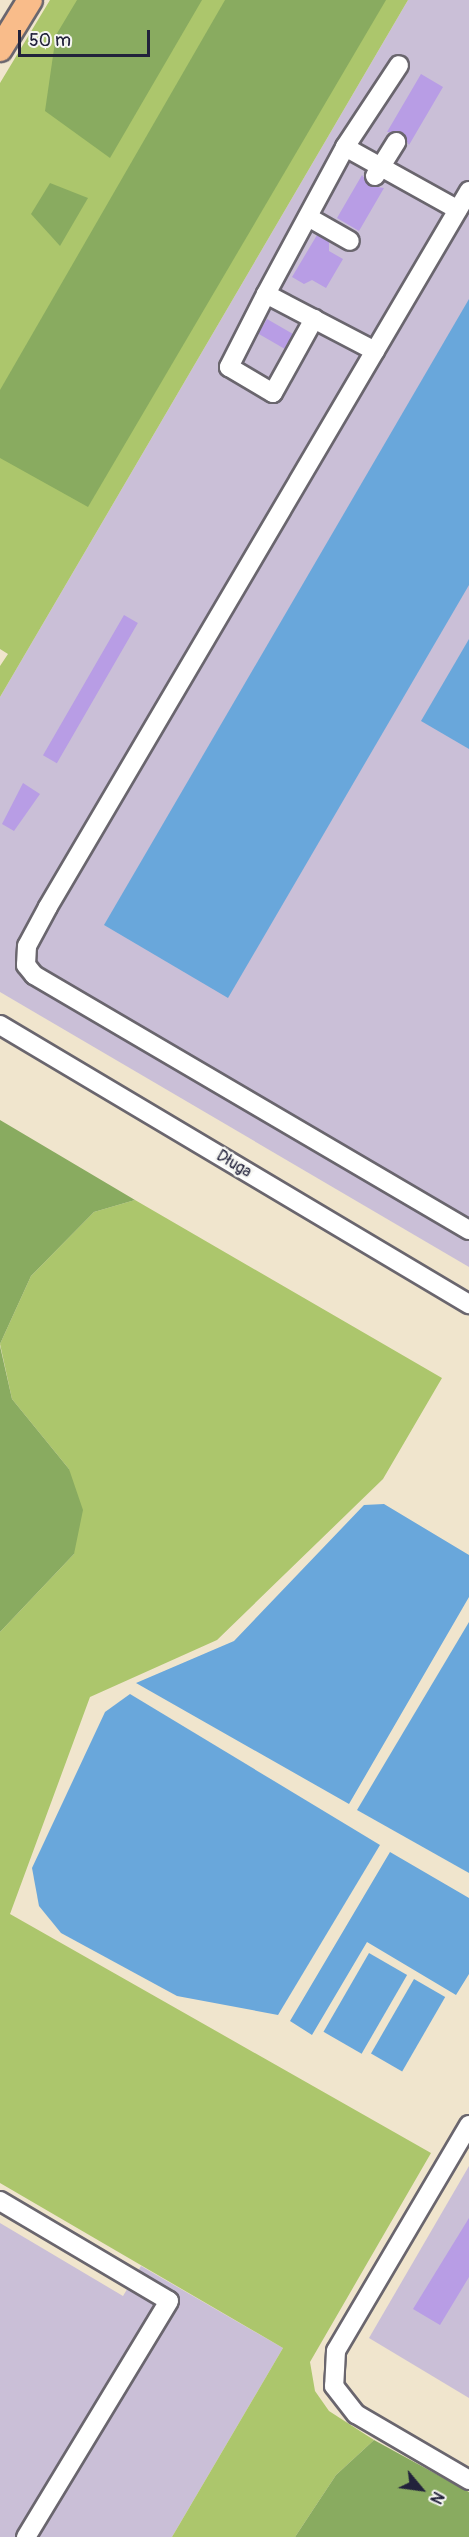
<!DOCTYPE html>
<meta charset="utf-8">
<style>
body{margin:0}
#map{position:relative;width:469px;height:2537px;overflow:hidden;background:#f0e5cd;font-family:Pangolin,sans-serif}
div>[style]{position:absolute}
.industrial>*{inset:0;background:#cabfd7}
.green>*{inset:0;background:#acc66c}
.forest>*{inset:0;background:#89ab60}
.water>*{inset:0;background:#69a7db;transform-origin:0 0}
.building>*{inset:0;background:#b89de5;transform-origin:0 0}
.roads{filter:drop-shadow(2px 0 #6a666e) drop-shadow(-2px 0 #6a666e) drop-shadow(0 2px #6a666e) drop-shadow(0 -2px #6a666e)}
.minor>*{height:18px;margin:-9px;padding:0 9px;transform-origin:9px;border-radius:9px;background:#fff}
.major>*{height:24px;margin:-12px;padding:0 12px;transform-origin:12px;border-radius:12px;background:#f9bc8a}
span{translate:-50% -50%;white-space:nowrap;text-align:center;line-height:1.15;-webkit-text-stroke:4.5px #f6f6f2;paint-order:stroke}
.street-label{font-size:16px;color:#22223b}
.north{position:absolute;left:391px;top:2459px;width:60px;height:60px;-webkit-text-stroke:4px #f6f6f2;paint-order:stroke;rotate:119deg;font-size:16px;font-weight:700;line-height:24px;text-align:center;color:#22223b}
.north::after{content:'';display:block;margin:auto;width:21px;height:27px;background:#22223b;clip-path:polygon(50% 0,100% 100%,50% 72%,0 100%)}
.scale{position:absolute;left:18px;top:30px;width:132px;height:27px;box-sizing:border-box;border:3px solid #22223b;border-top:0;padding-left:8px;font-size:18px;line-height:21px;white-space:nowrap;color:#22223b;-webkit-text-stroke:4px #f6f6f2;paint-order:stroke}
</style>
<div id="map">
<div class="industrial">
<i style="clip-path:polygon(408px 0,469px 0,469px 1267px,0 992px,0 697px)"></i>
<i style="clip-path:polygon(469px 2166px,469px 2398px,369px 2338px)"></i>
<i style="clip-path:polygon(0 2223px,123px 2296px,141px 2266px,283px 2348px,172px 2537px,0 2537px)"></i>
</div>
<div class="green">
<i style="clip-path:polygon(50px 0,408px 0,0 697px,0 666px,8px 654px,0 649px,0 83px)"></i>
<i style="clip-path:polygon(135px 1200px,442px 1378px,383px 1479px,217px 1640px,90px 1697px,10px 1914px,431px 2153px,310px 2362px,315px 2391px,329px 2411px,374px 2440px,336px 2475px,295px 2537px,172px 2537px,283px 2348px,0 2183px,0 1632px,74px 1554px,69px 1469px,12px 1399px,0 1344px,31px 1276px,94px 1212px)"></i>
</div>
<div class="forest">
<i style="clip-path:polygon(77px 0,202px 0,110px 158px,45px 111px,56px 35px)"></i>
<i style="clip-path:polygon(225px 0,386px 0,88px 507px,0 458px,0 390px)"></i>
<i style="clip-path:polygon(50px 183px,88px 198px,60px 246px,31px 214px)"></i>
<i style="clip-path:polygon(0 1120px,135px 1200px,94px 1212px,31px 1276px,0 1344px)"></i>
<i style="clip-path:polygon(0 1346px,12px 1399px,69px 1469px,83px 1510px,74px 1554px,0 1632px)"></i>
<i style="clip-path:polygon(374px 2440px,469px 2492px,469px 2537px,295px 2537px,336px 2475px)"></i>
</div>
<div class="water">
<i style="clip-path:polygon(469px 299px,469px 585px,228px 998px,104px 925px)"></i>
<i style="clip-path:polygon(469px 639px,469px 749px,421px 721px)"></i>
<i style="clip-path:polygon(384px 1504px,469px 1555px,469px 1597px,349px 1804px,136px 1683px,234px 1641px,364px 1505px)"></i>
<i style="clip-path:polygon(469px 1622px,469px 1873px,357px 1810px)"></i>
<i style="clip-path:polygon(130px 1694px,380px 1845px,278px 2015px,177px 1996px,61px 1933px,39px 1906px,32px 1868px,105px 1712px)"></i>
<i style="clip-path:polygon(390px 1852px,469px 1898px,469px 1974px,456px 1995px,367px 1942px,312px 2035px,290px 2021px)"></i>
<i style="left:369px;top:1953px;width:44px;height:91px;rotate:30deg"></i>
<i style="left:414px;top:1979px;width:36px;height:86px;rotate:30deg"></i>
</div>
<div class="building">
<i style="clip-path:polygon(421px 74px,443px 87px,409px 145px,401px 132px,387px 132px)"></i>
<i style="clip-path:polygon(362px 175px,370px 186px,384px 188px,359px 231px,337px 218px)"></i>
<i style="clip-path:polygon(317px 235px,329px 242px,329px 251px,343px 259px,326px 288px,312px 280px,304px 284px,292px 277px)"></i>
<i style="left:267px;top:319px;width:30px;height:17px;rotate:30deg"></i>
<i style="left:124px;top:615px;width:16px;height:162px;rotate:30deg"></i>
<i style="clip-path:polygon(23px 783px,40px 794px,14px 831px,2px 824px)"></i>
<i style="clip-path:polygon(469px 2218px,469px 2277px,440px 2325px,413px 2309px)"></i>
</div>
<div class="roads">
<div class="minor">
<i style="left:345px;top:147px;width:98px;rotate:-56.6deg"></i>
<i style="left:375px;top:176px;width:40px;rotate:-58deg"></i>
<i style="left:469px;top:191px;width:831px;rotate:120.46deg"></i>
<i style="left:48px;top:907px;width:44px;rotate:118.3deg"></i>
<i style="left:27px;top:946px;width:19px;rotate:93deg"></i>
<i style="left:26px;top:965px;width:13px;rotate:51deg"></i>
<i style="left:34px;top:975px;width:504px;rotate:30.38deg"></i>
<i style="left:308px;top:217px;width:48px;rotate:29.7deg"></i>
<i style="left:266px;top:294px;width:82px;rotate:116.9deg"></i>
<i style="left:229px;top:367px;width:51px;rotate:30.6deg"></i>
<i style="left:273px;top:393px;width:85px;rotate:-61deg"></i>
<i style="left:375px;top:351px;width:123px;rotate:-152.4deg"></i>
<i style="left:266px;top:294px;width:167px;rotate:-61.7deg"></i>
<i style="left:345px;top:147px;width:129px;rotate:29.1deg"></i>
<i style="left:0;top:1025px;width:546px;rotate:30.75deg"></i>
<i style="left:469px;top:2125px;width:262px;rotate:120.5deg"></i>
<i style="left:336px;top:2351px;width:35px;rotate:93deg"></i>
<i style="left:334px;top:2386px;width:36px;rotate:52deg"></i>
<i style="left:356px;top:2414px;width:131px;rotate:30.3deg"></i>
<i style="left:0;top:2201px;width:196px;rotate:30.6deg"></i>
<i style="left:169px;top:2301px;width:276px;rotate:121.2deg"></i>
</div>
<div class="major">
<i style="left:0;top:49px;width:57px;rotate:-58.5deg"></i>
</div>
</div>
<div class="street-label">
<span style="left:234px;top:1164px;rotate:31deg">Długa</span>
</div>
<div class="north">N</div>
<div class="scale">50 m</div>
</div>
